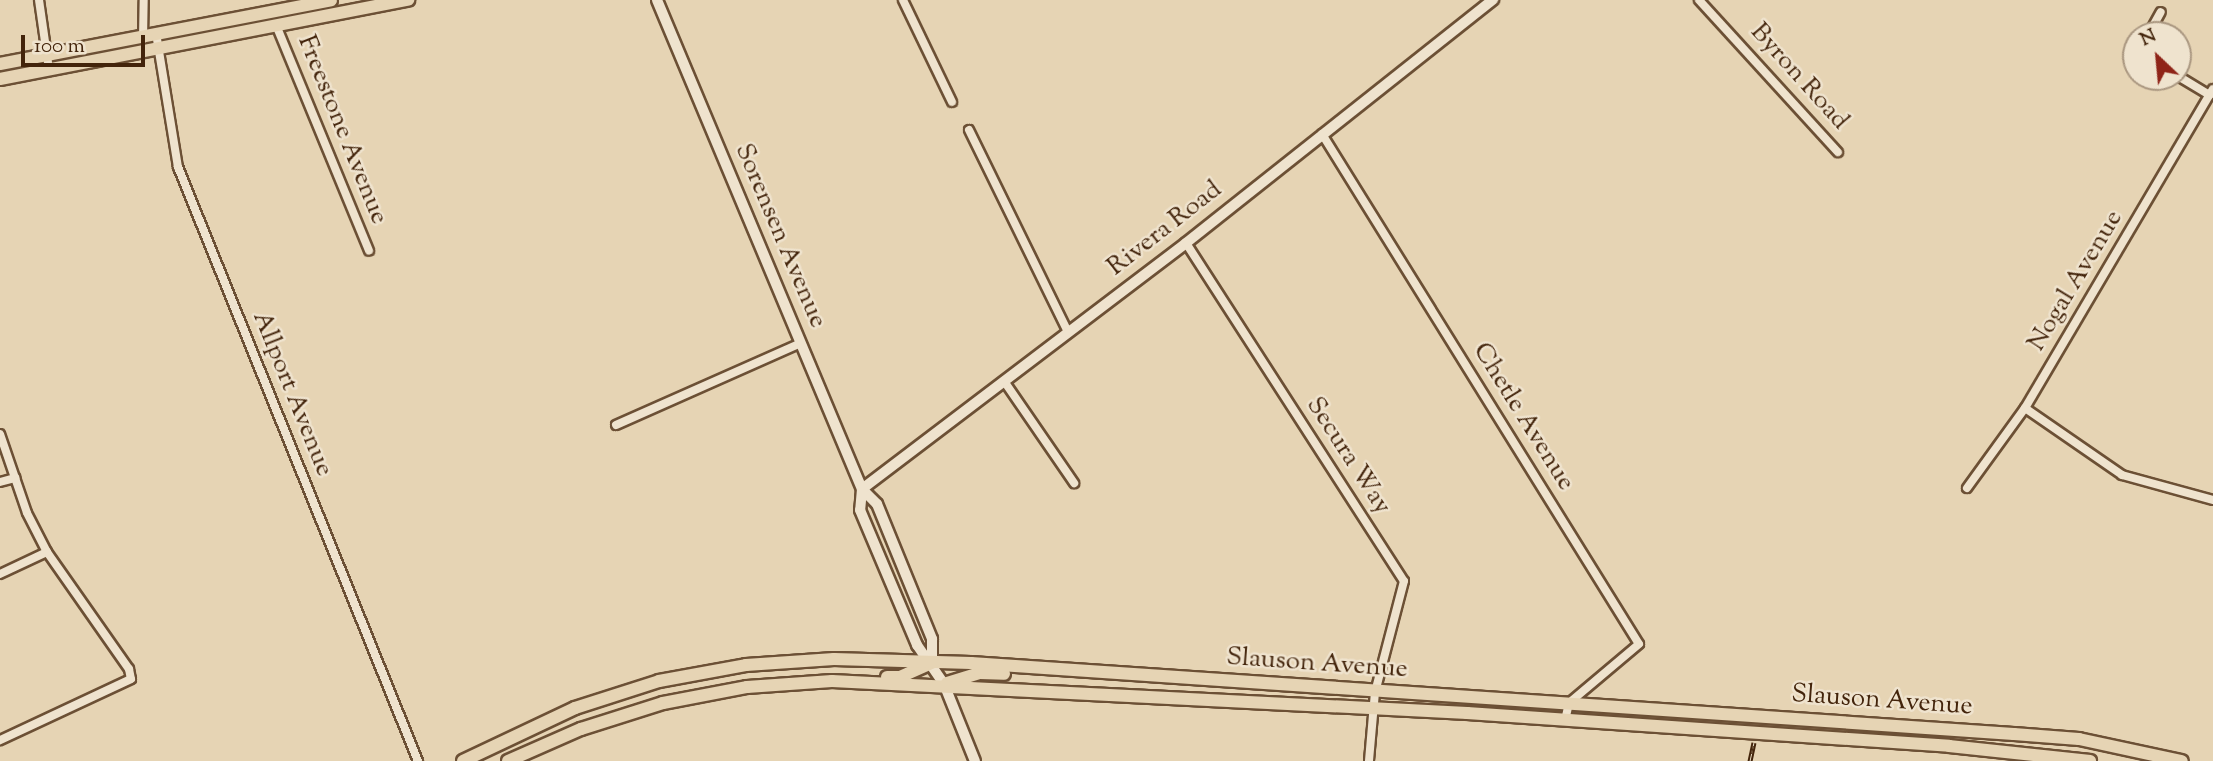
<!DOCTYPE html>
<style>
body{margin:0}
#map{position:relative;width:2213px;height:761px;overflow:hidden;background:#e6d4b4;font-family:"Sorts Mill Goudy",serif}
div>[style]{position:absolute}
.roads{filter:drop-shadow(2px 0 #6c5035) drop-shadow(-2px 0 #6c5035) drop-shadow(0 2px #6c5035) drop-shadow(0 -2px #6c5035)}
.street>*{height:8px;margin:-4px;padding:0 4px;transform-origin:4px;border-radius:4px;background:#efe3ce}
.secondary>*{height:10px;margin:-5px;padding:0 5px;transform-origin:5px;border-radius:5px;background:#efe3ce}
.primary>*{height:12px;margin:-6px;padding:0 6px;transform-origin:6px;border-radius:6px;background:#e6d4b4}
.rail>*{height:5px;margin-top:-2.5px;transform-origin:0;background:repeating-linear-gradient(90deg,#efe3ce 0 8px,#43240b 0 16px);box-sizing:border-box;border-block:2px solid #43240b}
span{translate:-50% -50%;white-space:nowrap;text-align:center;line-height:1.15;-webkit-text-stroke:5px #efe3ce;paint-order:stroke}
.street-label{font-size:26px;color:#43240b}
.north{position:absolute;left:2122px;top:21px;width:70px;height:70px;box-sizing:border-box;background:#efe3ce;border:2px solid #aa9780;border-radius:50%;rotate:334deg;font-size:19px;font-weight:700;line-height:28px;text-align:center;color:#43240b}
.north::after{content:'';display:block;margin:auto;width:24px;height:32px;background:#8f2418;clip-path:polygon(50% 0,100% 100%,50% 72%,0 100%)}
.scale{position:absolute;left:21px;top:35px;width:124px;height:32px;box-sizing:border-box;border:4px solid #43240b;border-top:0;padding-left:9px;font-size:21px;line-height:24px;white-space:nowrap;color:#43240b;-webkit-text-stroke:5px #efe3ce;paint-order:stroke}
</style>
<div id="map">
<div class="roads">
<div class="street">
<i style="left:39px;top:0;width:70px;rotate:81.8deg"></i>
<i style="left:903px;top:0;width:113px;rotate:64.3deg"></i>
<i style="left:1699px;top:0;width:206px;rotate:47.6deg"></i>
<i style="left:276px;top:25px;width:244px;rotate:67.6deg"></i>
<i style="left:156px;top:33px;width:136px;rotate:80.7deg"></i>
<i style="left:178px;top:167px;width:641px;rotate:68deg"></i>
<i style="left:2148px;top:35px;width:26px;rotate:-61deg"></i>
<i style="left:143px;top:39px;width:39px;rotate:-89deg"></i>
<i style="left:2178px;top:76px;width:37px;rotate:31deg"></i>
<i style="left:969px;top:130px;width:225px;rotate:63.9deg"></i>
<i style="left:1322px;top:134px;width:600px;rotate:58.14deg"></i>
<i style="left:1639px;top:644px;width:92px;rotate:139.9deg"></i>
<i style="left:1569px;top:703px;width:18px;rotate:103deg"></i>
<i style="left:1186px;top:243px;width:402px;rotate:57.2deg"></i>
<i style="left:1404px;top:581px;width:115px;rotate:104.6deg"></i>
<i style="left:1375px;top:692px;width:69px;rotate:95deg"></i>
<i style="left:1004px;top:381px;width:124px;rotate:55.5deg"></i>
<i style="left:2025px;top:408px;width:118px;rotate:34.6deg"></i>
<i style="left:2122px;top:475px;width:94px;rotate:15.4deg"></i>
<i style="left:616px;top:425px;width:202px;rotate:-23.9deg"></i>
<i style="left:0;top:434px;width:83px;rotate:71.1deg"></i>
<i style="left:27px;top:513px;width:44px;rotate:62.9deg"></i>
<i style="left:47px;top:552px;width:143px;rotate:55deg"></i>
<i style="left:129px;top:669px;width:10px;rotate:79deg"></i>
<i style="left:131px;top:679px;width:145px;rotate:155deg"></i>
<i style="left:0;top:482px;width:16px;rotate:-15deg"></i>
<i style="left:1967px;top:488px;width:99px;rotate:-54.1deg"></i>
<i style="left:2025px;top:408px;width:370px;rotate:-59.5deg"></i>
<i style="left:0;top:574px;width:52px;rotate:-25.1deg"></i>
</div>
<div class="secondary">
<i style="left:657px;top:0;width:530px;rotate:67.26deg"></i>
<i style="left:862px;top:489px;width:21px;rotate:45deg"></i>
<i style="left:877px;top:504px;width:146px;rotate:67.8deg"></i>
<i style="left:932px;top:639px;width:24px;rotate:90deg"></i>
<i style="left:862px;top:489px;width:407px;rotate:-37.2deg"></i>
<i style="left:1186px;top:243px;width:392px;rotate:-38.4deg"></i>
<i style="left:862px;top:489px;width:21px;rotate:95deg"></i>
<i style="left:860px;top:510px;width:147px;rotate:67.1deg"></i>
<i style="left:917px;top:645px;width:47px;rotate:55.3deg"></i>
<i style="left:944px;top:684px;width:83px;rotate:68.1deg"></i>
</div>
<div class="primary">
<i style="left:0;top:64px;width:337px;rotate:-10.9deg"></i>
<i style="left:0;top:79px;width:416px;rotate:-11deg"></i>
<i style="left:887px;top:677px;width:13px"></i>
<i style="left:900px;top:677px;width:35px;rotate:-24deg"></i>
<i style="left:947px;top:683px;width:34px;rotate:-17deg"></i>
<i style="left:980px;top:673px;width:24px;rotate:2deg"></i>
<i style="left:463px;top:761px;width:124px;rotate:-25.3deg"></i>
<i style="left:575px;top:708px;width:88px;rotate:-17.8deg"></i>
<i style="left:659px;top:681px;width:88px;rotate:-10.4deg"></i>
<i style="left:746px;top:665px;width:88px;rotate:-3.9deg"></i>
<i style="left:834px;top:659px;width:137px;rotate:1.7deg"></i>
<i style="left:971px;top:663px;width:1045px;rotate:3.89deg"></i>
<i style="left:2014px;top:734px;width:65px;rotate:4.4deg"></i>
<i style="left:2079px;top:739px;width:105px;rotate:12.1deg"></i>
<i style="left:508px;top:761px;width:80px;rotate:-23.7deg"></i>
<i style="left:581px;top:729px;width:86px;rotate:-17.6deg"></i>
<i style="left:663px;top:703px;width:86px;rotate:-10.8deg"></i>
<i style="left:747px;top:687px;width:85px;rotate:-4deg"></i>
<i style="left:832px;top:681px;width:636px;rotate:2.88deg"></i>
<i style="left:1467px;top:713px;width:483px;rotate:3.9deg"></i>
<i style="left:1949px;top:746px;width:142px;rotate:6.1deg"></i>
</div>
</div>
<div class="rail">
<i style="left:1750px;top:761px;width:19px;rotate:-78deg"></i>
</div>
<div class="street-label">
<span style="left:1799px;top:77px;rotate:48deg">Byron Road</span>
<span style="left:342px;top:130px;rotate:68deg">Freestone Avenue</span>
<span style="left:1165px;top:229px;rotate:-38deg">Rivera Road</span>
<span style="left:780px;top:236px;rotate:67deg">Sorensen Avenue</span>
<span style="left:2076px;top:281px;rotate:-59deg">Nogal Avenue</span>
<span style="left:292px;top:394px;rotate:68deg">Allport Avenue</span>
<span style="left:1523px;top:417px;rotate:58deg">Chetle Avenue</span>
<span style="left:1348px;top:456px;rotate:57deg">Secura Way</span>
<span style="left:1317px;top:664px;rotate:4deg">Slauson Avenue</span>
<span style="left:1882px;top:701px;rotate:4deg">Slauson Avenue</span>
</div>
<div class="north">N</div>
<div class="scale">100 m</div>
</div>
